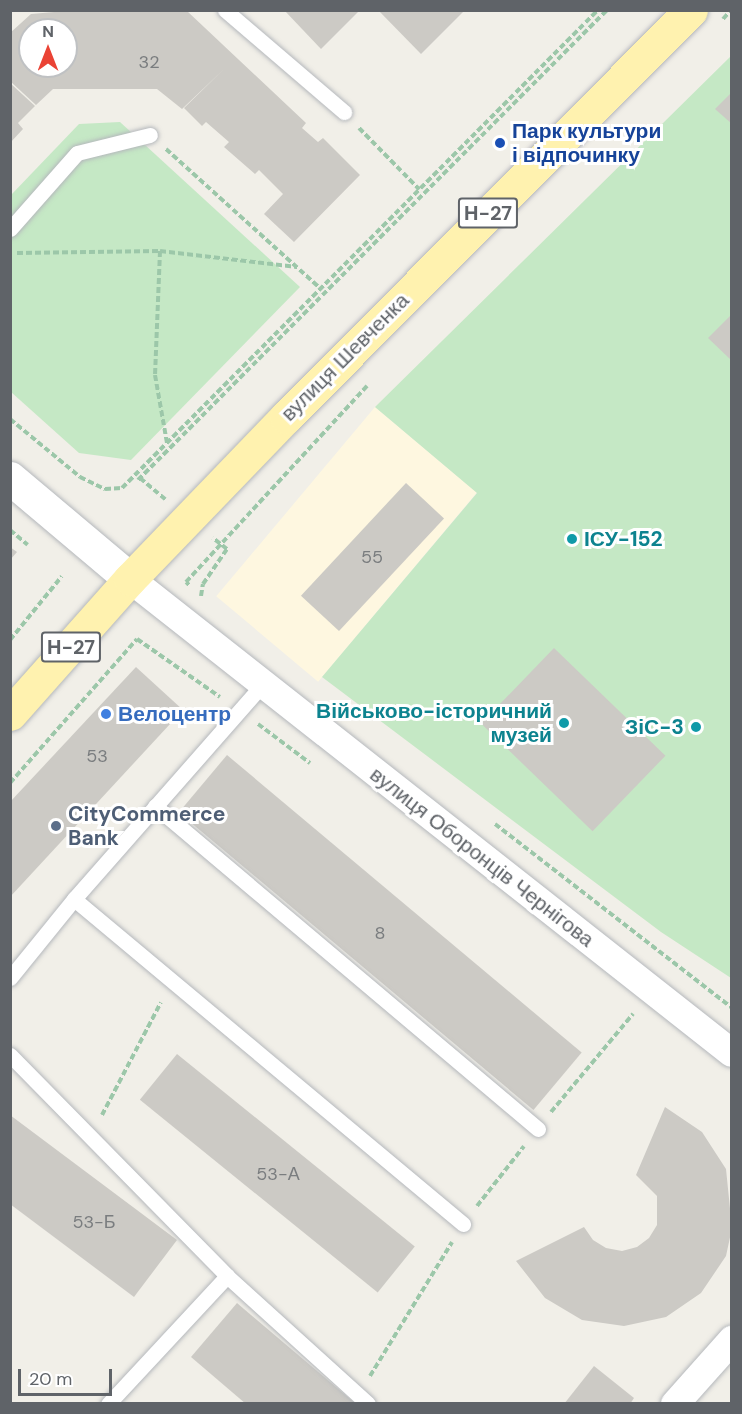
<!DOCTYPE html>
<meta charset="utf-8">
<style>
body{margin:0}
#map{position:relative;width:742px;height:1414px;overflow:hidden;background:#f1efe8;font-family:"DM Sans",sans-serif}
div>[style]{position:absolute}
.commercial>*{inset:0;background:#fef7e0;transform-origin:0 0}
.green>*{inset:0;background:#c5e8c5}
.building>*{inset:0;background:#cccac5;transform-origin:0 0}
.path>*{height:4px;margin-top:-2px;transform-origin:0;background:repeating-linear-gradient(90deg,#9cc7a9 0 6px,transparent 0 9px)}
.roads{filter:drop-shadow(0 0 2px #b5b8bc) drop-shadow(0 0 2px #b5b8bc)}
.service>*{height:15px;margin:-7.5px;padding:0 7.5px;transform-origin:7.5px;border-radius:7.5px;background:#fff}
.minor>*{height:28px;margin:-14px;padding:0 14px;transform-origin:14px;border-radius:14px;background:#fff}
.secondary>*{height:33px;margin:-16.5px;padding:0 16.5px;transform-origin:16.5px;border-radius:16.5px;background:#fff}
.primary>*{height:33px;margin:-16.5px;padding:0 16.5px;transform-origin:16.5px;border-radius:16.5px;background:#fff2af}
.dots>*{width:16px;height:16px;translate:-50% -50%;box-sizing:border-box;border:3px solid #fff;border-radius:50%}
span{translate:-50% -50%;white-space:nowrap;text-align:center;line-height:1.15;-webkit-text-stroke:6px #fff;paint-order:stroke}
.number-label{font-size:18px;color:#7a7d7f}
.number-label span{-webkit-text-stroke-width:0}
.shield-label span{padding:2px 4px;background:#fff;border:2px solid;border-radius:4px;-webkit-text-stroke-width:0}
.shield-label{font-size:20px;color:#5f6368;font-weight:700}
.transit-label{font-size:21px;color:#164399;font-weight:700}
.left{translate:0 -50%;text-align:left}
.street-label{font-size:21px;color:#5f6368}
.culture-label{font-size:21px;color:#0d838f;font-weight:700}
.right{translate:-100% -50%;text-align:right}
.shop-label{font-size:21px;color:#366cbe;font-weight:700}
.service-label{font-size:21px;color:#4e5e75;font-weight:700}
.frame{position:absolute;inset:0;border:12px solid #5f6368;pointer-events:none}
.north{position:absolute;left:18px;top:18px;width:60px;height:60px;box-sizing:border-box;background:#fff;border:2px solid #bfc1c3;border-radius:50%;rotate:0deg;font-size:16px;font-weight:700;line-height:24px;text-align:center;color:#5f6368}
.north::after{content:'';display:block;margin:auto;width:21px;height:27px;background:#ea4335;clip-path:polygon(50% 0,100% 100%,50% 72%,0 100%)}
.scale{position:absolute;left:18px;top:1369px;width:94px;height:27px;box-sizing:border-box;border:3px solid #5f6368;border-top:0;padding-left:8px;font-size:18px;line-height:21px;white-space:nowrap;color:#5f6368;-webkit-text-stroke:4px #fff;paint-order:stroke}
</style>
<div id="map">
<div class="commercial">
<div style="left:375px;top:407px;width:133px;height:247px;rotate:40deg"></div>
</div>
<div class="green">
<div style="clip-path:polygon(731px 56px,731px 978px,661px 932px,322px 677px,477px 493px,375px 407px)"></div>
<div style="clip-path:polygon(120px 122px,300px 287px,131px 460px,79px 453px,11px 392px,11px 195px,79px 124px)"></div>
</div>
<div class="building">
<div style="clip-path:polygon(evenodd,77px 10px,187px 11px,306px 123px,302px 128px,318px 142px,323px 138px,360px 175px,294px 242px,264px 214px,283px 194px,259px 170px,255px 174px,224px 147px,229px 142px,206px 122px,202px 126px,184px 108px,224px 69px,182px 109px,157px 89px,53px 89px,36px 105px,10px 81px,10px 33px,31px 14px,77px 10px,30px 30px,66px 30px,66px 66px,30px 66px,30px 30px)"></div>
<div style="clip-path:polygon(284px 10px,360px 10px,321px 49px)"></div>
<div style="clip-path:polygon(378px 10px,465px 10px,421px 54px)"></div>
<div style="clip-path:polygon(10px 83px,35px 106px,18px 123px,23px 129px,10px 143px)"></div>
<div style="clip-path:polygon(732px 92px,732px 124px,715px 109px)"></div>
<div style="clip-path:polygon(732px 314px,732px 361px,708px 338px)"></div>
<div style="left:406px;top:483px;width:52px;height:154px;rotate:43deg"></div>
<div style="clip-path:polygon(10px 547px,17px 552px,10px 560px)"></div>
<div style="left:554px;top:648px;width:155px;height:105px;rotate:44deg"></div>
<div style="clip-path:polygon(136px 667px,183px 710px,10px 897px,10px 802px)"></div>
<div style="left:227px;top:755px;width:463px;height:75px;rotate:40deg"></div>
<div style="left:177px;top:1054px;width:306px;height:59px;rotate:39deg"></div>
<div style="clip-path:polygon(665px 1107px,702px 1132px,726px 1169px,732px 1228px,726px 1256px,701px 1293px,666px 1317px,624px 1326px,582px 1320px,545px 1298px,516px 1261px,584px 1227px,593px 1240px,606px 1248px,622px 1251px,637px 1247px,649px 1238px,657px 1225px,657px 1196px,636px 1175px)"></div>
<div style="clip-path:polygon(10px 1115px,177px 1240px,134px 1297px,10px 1204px)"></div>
<div style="clip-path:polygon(237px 1303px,356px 1404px,246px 1404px,191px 1357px)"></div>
<div style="clip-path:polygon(594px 1366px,634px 1398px,630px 1404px,564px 1404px)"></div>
</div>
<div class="path">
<div style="left:723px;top:19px;width:12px;rotate:-48deg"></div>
<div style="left:359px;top:128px;width:86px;rotate:45.5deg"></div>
<div style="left:166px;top:149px;width:207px;rotate:42.1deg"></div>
<div style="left:160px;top:251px;width:124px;rotate:92.3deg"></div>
<div style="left:155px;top:375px;width:69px;rotate:80deg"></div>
<div style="left:17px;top:253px;width:143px;rotate:-0.8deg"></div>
<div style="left:160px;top:251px;width:138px;rotate:6.7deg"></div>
<div style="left:10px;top:419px;width:91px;rotate:39.6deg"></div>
<div style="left:80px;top:477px;width:28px;rotate:26deg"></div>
<div style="left:105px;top:489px;width:17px;rotate:-3deg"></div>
<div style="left:122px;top:488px;width:675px;rotate:-45.12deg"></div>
<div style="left:140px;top:478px;width:33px;rotate:40deg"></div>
<div style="left:138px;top:480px;width:664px;rotate:-45.06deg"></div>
<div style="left:10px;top:530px;width:23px;rotate:40deg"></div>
<div style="left:189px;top:585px;width:4px;rotate:-135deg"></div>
<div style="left:186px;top:582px;width:267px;rotate:-47.3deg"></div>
<div style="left:201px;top:596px;width:12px;rotate:-81deg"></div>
<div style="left:203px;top:584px;width:42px;rotate:-55.6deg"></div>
<div style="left:227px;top:549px;width:18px;rotate:-142deg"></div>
<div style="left:10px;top:640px;width:82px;rotate:-50.9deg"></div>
<div style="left:258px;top:724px;width:65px;rotate:36.9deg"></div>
<div style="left:10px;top:783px;width:192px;rotate:-48.6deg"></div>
<div style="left:137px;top:639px;width:101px;rotate:34.9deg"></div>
<div style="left:495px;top:824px;width:300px;rotate:37.8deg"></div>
<div style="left:551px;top:1112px;width:128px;rotate:-50.1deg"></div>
<div style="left:102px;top:1115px;width:127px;rotate:-62.4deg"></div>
<div style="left:477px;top:1206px;width:76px;rotate:-51.9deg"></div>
<div style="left:370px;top:1376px;width:157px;rotate:-58.5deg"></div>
</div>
<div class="roads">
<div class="service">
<div style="left:225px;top:10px;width:157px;rotate:40.6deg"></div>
<div style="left:10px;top:229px;width:101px;rotate:-48.6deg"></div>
<div style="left:77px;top:153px;width:75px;rotate:-13.9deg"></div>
<div style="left:155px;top:806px;width:501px;rotate:40.14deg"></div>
<div style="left:74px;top:899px;width:507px;rotate:39.88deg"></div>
<div style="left:10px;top:978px;width:102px;rotate:-51deg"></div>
<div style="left:74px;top:899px;width:286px;rotate:-48.7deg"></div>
<div style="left:10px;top:1055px;width:310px;rotate:45.5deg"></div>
<div style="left:227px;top:1276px;width:190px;rotate:42.2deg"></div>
<div style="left:108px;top:1404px;width:175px;rotate:-47.1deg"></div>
</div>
<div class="minor">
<div style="left:130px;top:579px;width:766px;rotate:38.22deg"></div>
<div style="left:675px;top:1404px;width:86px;rotate:-48.3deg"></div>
</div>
<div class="secondary">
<div style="left:10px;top:478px;width:157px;rotate:40.1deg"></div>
</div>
<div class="primary">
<div style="left:10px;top:714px;width:181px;rotate:-48.4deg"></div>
<div style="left:130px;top:579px;width:225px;rotate:-46.1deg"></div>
<div style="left:286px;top:417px;width:574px;rotate:-45.14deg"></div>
</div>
</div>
<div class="dots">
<div style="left:500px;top:143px;background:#1a4fb4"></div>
<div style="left:572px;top:539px;background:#0f9aa8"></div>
<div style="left:106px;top:714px;background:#3f7fe0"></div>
<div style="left:564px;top:723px;background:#0f9aa8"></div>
<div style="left:696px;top:727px;background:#0f9aa8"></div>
<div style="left:56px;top:826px;background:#5c6f8a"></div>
</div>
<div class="number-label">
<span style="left:149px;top:62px">32</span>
<span style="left:372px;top:557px">55</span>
<span style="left:97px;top:756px">53</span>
<span style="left:380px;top:933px">8</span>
<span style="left:278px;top:1174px">53-А</span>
<span style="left:94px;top:1222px">53-Б</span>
</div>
<div class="shield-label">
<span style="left:488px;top:213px">Н-27</span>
<span style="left:71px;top:647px">Н-27</span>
</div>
<div class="transit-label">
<span class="left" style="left:512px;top:143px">Парк культури<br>і відпочинку</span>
</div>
<div class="street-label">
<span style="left:345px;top:357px;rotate:-45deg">вулиця Шевченка</span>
<span style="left:482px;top:857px;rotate:38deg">вулиця Оборонців Чернігова</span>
</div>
<div class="culture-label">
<span class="left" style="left:584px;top:539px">ІСУ-152</span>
<span class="right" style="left:552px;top:723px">Військово-історичний<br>музей</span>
<span class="right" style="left:684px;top:727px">ЗіС-3</span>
</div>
<div class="shop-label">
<span class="left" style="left:118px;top:714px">Велоцентр</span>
</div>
<div class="service-label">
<span class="left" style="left:68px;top:826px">CityCommerce<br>Bank</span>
</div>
<div class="frame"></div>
<div class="north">N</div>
<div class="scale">20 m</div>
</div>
